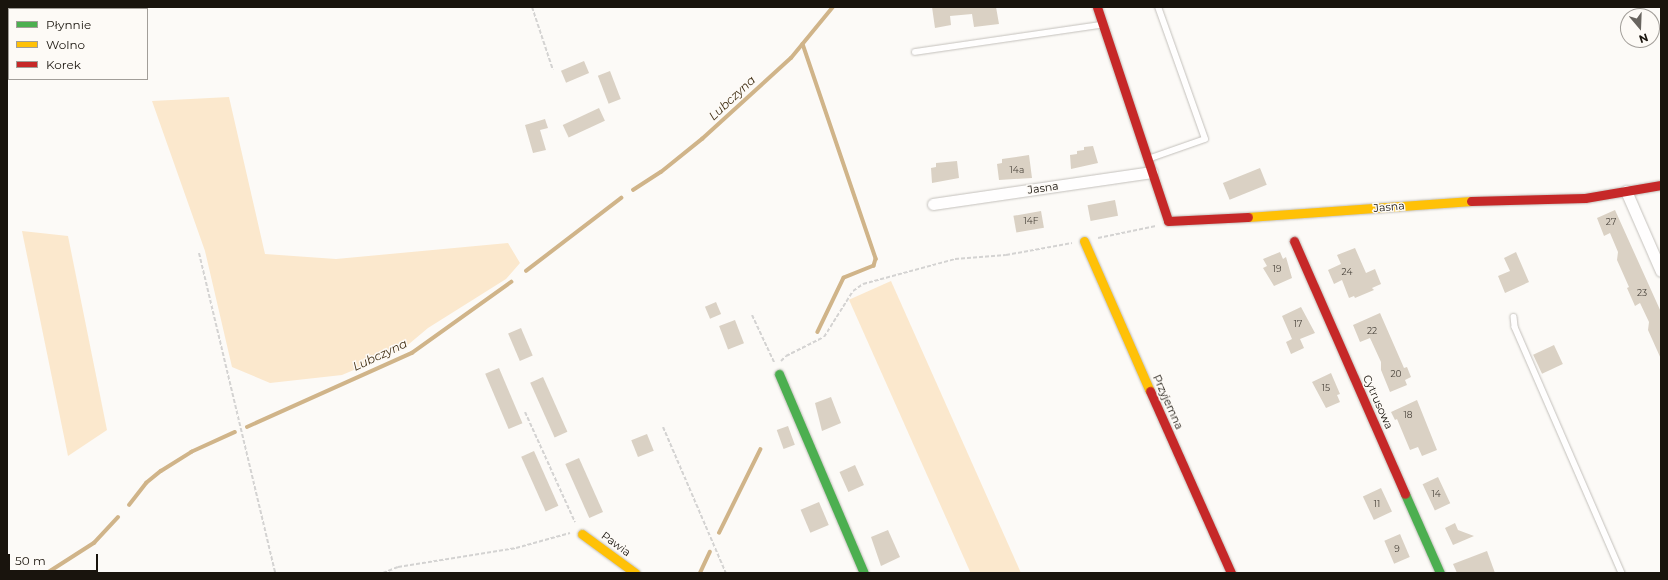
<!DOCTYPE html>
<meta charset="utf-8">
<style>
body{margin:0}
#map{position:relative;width:1668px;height:580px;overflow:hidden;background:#fcfaf7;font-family:Montserrat,sans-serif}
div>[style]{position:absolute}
.green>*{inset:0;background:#fbe8cd;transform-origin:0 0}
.stream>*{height:3.5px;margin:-1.75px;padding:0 1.75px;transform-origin:1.75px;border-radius:1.75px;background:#d0b489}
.building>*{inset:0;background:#dad1c4;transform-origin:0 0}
.path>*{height:2px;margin-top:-1px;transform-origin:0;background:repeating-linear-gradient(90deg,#d4d3d2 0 4px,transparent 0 6px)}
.roads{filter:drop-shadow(0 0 1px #c3c0bb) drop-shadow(0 0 1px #c3c0bb)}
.lane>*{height:5.5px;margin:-2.75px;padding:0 2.75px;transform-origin:2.75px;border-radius:2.75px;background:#fffefe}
.street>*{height:11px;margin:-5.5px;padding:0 5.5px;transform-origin:5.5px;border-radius:5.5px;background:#fffefe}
.fast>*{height:9px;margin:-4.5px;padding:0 4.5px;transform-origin:4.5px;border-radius:4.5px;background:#4caf50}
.slow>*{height:9px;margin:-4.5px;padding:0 4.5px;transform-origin:4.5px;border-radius:4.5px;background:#ffc107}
.jam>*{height:9px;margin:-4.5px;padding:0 4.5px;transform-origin:4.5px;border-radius:4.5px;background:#c62828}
span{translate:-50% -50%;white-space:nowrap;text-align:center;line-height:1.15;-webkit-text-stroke:3px #fdfaf6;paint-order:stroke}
.number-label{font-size:9px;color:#49433b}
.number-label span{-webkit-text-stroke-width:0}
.street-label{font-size:11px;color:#19140d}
.water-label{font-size:12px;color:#433116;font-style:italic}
.frame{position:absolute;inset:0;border:8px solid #19140d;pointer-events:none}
.legend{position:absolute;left:8px;top:8px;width:140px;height:72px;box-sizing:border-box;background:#fdfaf6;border:1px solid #a29e99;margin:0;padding:5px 7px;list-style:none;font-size:12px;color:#19140d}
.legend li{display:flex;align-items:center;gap:8px;height:20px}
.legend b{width:20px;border:1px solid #a29e99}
.north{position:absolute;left:1620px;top:8px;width:40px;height:40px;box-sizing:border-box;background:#fdfaf6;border:1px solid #a29e99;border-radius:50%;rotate:161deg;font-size:11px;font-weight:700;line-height:16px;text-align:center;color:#19140d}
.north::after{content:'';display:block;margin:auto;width:14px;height:18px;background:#68645f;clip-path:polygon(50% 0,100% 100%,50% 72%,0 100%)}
.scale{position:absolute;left:8px;top:554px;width:90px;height:18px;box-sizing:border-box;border:2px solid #19140d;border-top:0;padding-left:5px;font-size:12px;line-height:14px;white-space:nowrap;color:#19140d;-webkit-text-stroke:3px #fdfaf6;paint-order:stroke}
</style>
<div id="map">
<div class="green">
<div style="clip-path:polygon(229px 97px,265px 254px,336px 259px,508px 243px,520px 263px,506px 279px,428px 328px,403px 349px,342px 375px,270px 383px,232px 367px,205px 251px,152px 101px)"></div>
<div style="clip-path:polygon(22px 231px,68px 236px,107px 430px,68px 456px)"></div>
<div style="left:891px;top:281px;width:319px;height:46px;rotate:66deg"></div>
</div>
<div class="stream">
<div style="left:803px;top:44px;width:227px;rotate:71.2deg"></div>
<div style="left:876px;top:259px;width:7px;rotate:106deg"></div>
<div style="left:874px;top:266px;width:32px;rotate:158deg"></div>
<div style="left:844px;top:278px;width:60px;rotate:115.7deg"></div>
<div style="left:633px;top:190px;width:33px;rotate:-33deg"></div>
<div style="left:661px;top:172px;width:53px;rotate:-38.8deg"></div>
<div style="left:702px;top:139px;width:120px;rotate:-42.3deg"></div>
<div style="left:791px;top:58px;width:66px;rotate:-50.5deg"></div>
<div style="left:526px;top:271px;width:120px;rotate:-37.5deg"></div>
<div style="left:247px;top:427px;width:181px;rotate:-24.2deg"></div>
<div style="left:412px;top:353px;width:122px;rotate:-35.6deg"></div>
<div style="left:129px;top:505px;width:28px;rotate:-52deg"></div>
<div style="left:146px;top:483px;width:19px;rotate:-39deg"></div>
<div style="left:161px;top:471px;width:36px;rotate:-32deg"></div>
<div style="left:191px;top:452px;width:48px;rotate:-24.4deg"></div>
<div style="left:719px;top:533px;width:93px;rotate:-63.7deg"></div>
<div style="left:47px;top:573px;width:56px;rotate:-32.6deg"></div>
<div style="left:94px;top:543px;width:35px;rotate:-47deg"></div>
<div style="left:700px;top:573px;width:23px;rotate:-65deg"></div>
</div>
<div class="building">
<div style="clip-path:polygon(932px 7px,996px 7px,999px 24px,974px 27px,972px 14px,950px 16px,951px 25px,935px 28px)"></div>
<div style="left:584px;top:61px;width:13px;height:25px;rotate:67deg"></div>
<div style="left:610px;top:71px;width:30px;height:13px;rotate:69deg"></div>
<div style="left:599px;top:108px;width:14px;height:40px;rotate:65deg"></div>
<div style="clip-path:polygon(545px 119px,548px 128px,540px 130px,546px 150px,533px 153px,525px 125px)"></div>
<div style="clip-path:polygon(1093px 146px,1098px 163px,1071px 169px,1070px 155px,1077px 154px,1077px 151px,1084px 150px,1084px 147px)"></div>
<div style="clip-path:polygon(1029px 155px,1032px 178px,999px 180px,997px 164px,1002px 163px,1002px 159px)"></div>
<div style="clip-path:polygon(957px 161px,959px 178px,932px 183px,931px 168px,936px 167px,936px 163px)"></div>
<div style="left:1260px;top:168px;width:18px;height:40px;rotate:68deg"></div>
<div style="left:1115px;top:200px;width:16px;height:28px;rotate:79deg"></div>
<div style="clip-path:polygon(1615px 210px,1661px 312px,1661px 359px,1648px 330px,1649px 322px,1640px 303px,1635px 306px,1627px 288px,1629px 287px,1617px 260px,1618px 252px,1610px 233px,1604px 236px,1597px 218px)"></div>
<div style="left:1041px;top:211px;width:17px;height:28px;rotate:80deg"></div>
<div style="clip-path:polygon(1355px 248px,1366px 273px,1375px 269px,1381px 284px,1372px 288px,1374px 290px,1355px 298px,1354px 296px,1349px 298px,1342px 280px,1334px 284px,1328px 270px,1341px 264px,1337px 255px)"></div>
<div style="clip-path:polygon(1280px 252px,1283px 259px,1286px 257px,1292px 278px,1274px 286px,1263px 268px,1267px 266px,1263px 259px)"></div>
<div style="clip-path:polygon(1516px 252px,1529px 282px,1505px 293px,1498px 276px,1510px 271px,1504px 258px)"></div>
<div style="left:716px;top:302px;width:13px;height:12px;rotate:67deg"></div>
<div style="clip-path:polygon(1301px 307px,1315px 333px,1300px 339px,1304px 348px,1291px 354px,1286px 342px,1292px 339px,1282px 316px)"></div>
<div style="clip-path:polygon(1380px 313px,1404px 368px,1407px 367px,1411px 377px,1405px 380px,1407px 385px,1390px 392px,1381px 370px,1381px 362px,1370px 338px,1360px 342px,1353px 325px)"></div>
<div style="left:735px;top:320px;width:25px;height:17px;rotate:69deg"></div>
<div style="left:521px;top:328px;width:30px;height:14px;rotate:67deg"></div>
<div style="left:1554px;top:345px;width:21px;height:23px;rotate:65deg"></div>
<div style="left:499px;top:368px;width:60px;height:15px;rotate:67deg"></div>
<div style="clip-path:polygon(1331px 373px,1340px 394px,1337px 395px,1340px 402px,1326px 408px,1312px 382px)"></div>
<div style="left:543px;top:377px;width:60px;height:14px;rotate:66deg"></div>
<div style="clip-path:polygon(831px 397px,841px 423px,822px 431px,815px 403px)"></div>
<div style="clip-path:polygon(1417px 400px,1437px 450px,1422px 456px,1418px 447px,1410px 450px,1397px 419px,1395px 420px,1391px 412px)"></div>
<div style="left:788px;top:426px;width:20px;height:12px;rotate:70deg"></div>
<div style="left:647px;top:434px;width:18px;height:17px;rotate:68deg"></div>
<div style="left:534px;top:451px;width:60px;height:14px;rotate:66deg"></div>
<div style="left:579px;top:458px;width:59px;height:15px;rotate:66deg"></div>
<div style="left:855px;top:465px;width:22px;height:17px;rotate:66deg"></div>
<div style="left:1438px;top:477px;width:29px;height:17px;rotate:65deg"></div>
<div style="left:1381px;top:488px;width:26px;height:20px;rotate:65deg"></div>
<div style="left:819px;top:502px;width:25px;height:20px;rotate:67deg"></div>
<div style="clip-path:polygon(1455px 523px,1458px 530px,1474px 536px,1453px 545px,1445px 528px)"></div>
<div style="clip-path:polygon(888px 530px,900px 557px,881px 566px,871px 537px)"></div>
<div style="left:1400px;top:534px;width:25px;height:17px;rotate:67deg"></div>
<div style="clip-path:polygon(1487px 551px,1495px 573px,1457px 573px,1453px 564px)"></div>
</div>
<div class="path">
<div style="left:532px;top:7px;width:66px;rotate:71.6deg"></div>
<div style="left:1098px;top:238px;width:59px;rotate:-11.7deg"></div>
<div style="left:199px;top:253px;width:329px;rotate:76.6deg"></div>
<div style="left:752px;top:315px;width:52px;rotate:64.9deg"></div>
<div style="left:781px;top:361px;width:7px;rotate:-45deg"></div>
<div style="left:786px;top:356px;width:42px;rotate:-26.6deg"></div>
<div style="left:824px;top:337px;width:54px;rotate:-57.8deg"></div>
<div style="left:853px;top:291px;width:12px;rotate:-35deg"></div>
<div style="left:863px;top:284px;width:95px;rotate:-15.2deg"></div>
<div style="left:955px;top:259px;width:51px;rotate:-4.5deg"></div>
<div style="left:1006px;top:255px;width:67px;rotate:-10.3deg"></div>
<div style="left:525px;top:412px;width:121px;rotate:65.6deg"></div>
<div style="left:663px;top:427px;width:159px;rotate:66.7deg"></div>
<div style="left:383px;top:573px;width:16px;rotate:-22deg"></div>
<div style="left:398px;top:567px;width:120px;rotate:-9.1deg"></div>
<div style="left:516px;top:548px;width:56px;rotate:-15.5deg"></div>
</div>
<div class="roads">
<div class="lane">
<div style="left:915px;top:52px;width:188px;rotate:-8.3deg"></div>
<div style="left:1148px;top:159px;width:60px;rotate:-19.3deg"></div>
<div style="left:1205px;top:139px;width:140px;rotate:-109.6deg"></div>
<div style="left:1514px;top:317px;width:10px;rotate:84deg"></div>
<div style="left:1515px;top:327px;width:268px;rotate:66.5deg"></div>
</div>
<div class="street">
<div style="left:1626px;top:191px;width:87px;rotate:66.4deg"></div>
<div style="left:933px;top:204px;width:221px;rotate:-8.3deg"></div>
</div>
<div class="fast">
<div style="left:779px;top:374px;width:216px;rotate:66.9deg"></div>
<div style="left:1405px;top:494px;width:86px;rotate:66.1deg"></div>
</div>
<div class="slow">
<div style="left:1248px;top:217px;width:224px;rotate:-4.1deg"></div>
<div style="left:1084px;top:241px;width:164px;rotate:66.3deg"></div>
<div style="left:582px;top:534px;width:66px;rotate:36.3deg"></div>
</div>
<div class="jam">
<div style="left:1097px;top:7px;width:225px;rotate:71.6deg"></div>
<div style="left:1168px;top:221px;width:80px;rotate:-2.9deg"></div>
<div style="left:1471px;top:201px;width:114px;rotate:-1.5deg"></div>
<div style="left:1585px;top:198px;width:77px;rotate:-9.7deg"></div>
<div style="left:1294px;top:241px;width:276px;rotate:66.3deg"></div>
<div style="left:1150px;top:391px;width:199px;rotate:66deg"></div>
</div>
</div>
<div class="number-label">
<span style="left:1017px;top:170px">14a</span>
<span style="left:1031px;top:221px">14F</span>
<span style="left:1611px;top:222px">27</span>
<span style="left:1277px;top:269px">19</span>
<span style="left:1347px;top:272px">24</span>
<span style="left:1642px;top:293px">23</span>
<span style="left:1298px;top:324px">17</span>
<span style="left:1372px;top:331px">22</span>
<span style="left:1396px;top:374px">20</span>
<span style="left:1326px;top:388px">15</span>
<span style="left:1408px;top:415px">18</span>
<span style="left:1436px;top:494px">14</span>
<span style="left:1377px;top:504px">11</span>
<span style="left:1397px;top:549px">9</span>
</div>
<div class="street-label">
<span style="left:1043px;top:188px;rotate:-8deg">Jasna</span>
<span style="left:1389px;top:207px;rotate:-5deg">Jasna</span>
<span style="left:1168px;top:402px;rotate:66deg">Przyjemna</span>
<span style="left:1378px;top:402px;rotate:66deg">Cytrusowa</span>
<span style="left:616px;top:544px;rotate:36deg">Pawia</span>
</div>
<div class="water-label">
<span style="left:732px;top:98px;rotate:-43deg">Lubczyna</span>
<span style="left:380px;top:355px;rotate:-25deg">Lubczyna</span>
</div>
<div class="frame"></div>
<ul class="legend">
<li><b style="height:5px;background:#4caf50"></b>Płynnie</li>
<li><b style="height:5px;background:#ffc107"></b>Wolno</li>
<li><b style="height:5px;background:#c62828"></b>Korek</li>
</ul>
<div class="north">N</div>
<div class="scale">50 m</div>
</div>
